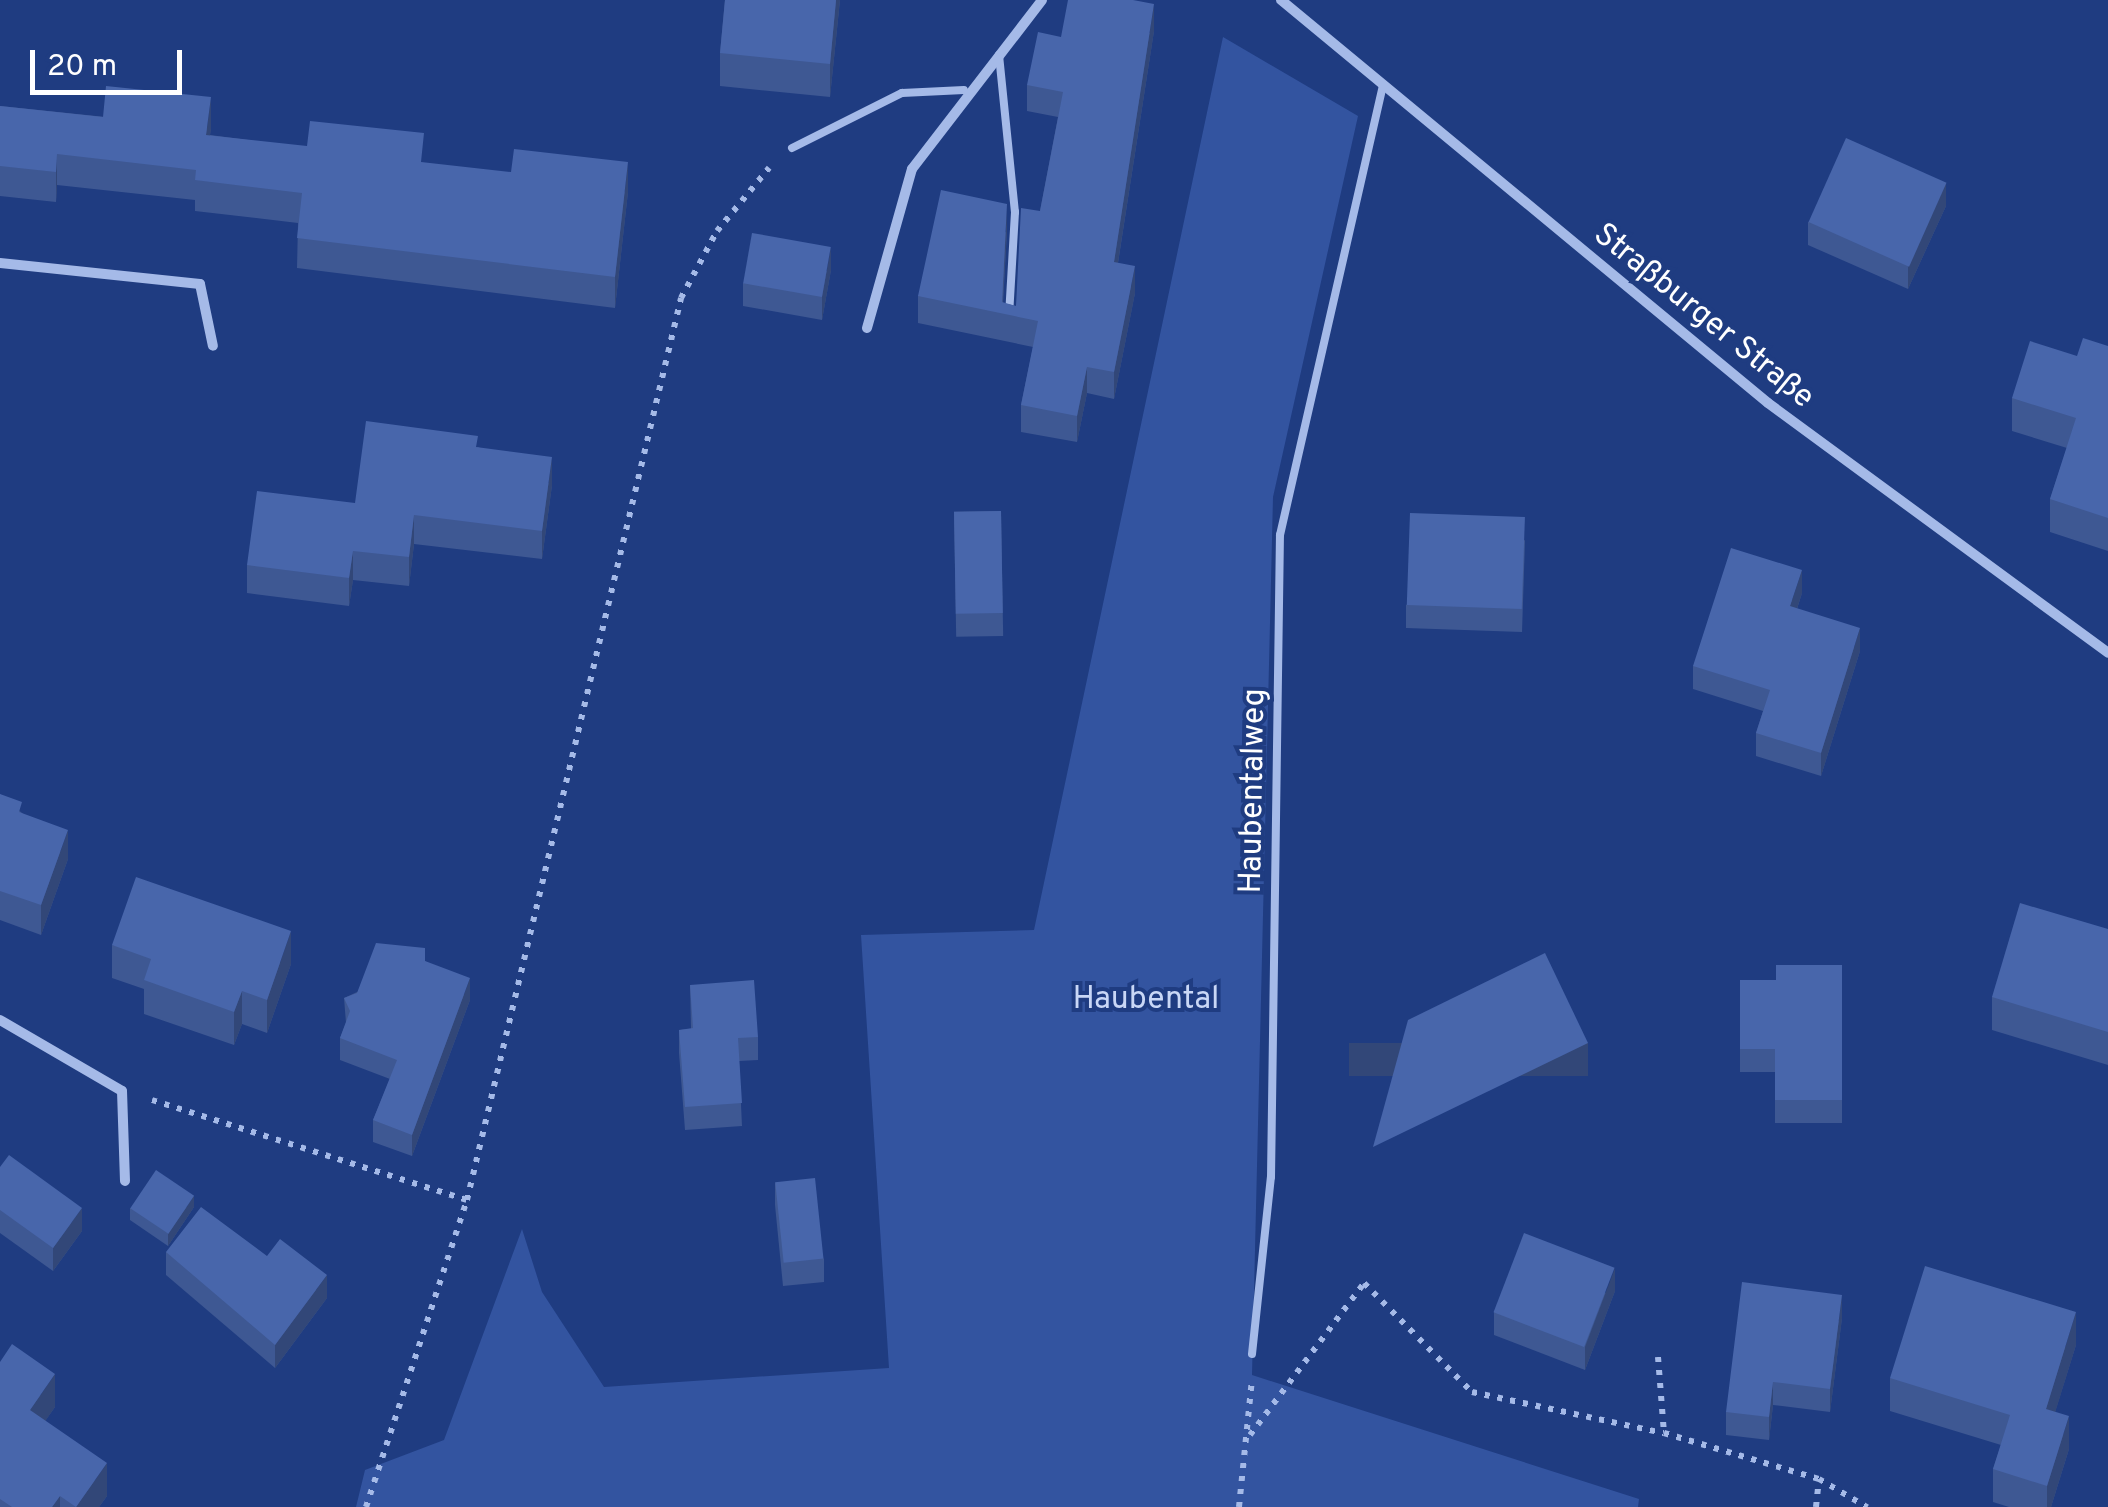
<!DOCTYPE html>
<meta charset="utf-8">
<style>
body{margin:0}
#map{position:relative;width:2108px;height:1507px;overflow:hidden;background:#1f3c81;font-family:Overpass,sans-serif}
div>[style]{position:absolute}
.green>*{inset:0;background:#3354a0}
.path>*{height:6px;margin-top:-3px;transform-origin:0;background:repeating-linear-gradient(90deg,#a5bae8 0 5px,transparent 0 13px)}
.service>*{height:8px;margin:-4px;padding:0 4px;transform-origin:4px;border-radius:4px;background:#a5bae8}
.minor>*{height:10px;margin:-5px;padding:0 5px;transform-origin:5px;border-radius:5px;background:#a5bae8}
.wall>*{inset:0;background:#3e5893;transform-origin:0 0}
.shaded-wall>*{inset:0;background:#324778;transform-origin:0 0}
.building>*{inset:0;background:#4866ab;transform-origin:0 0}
span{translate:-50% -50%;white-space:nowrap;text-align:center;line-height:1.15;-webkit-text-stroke:8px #1f3c81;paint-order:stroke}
.street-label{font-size:32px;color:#fff}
.park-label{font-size:32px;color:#c9d7f6}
.scale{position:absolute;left:30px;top:50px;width:152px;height:45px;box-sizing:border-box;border:5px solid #fff;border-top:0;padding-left:12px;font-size:30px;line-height:35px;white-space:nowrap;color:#fff;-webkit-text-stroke:8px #1f3c81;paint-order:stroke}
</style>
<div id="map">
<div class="green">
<div style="clip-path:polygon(1223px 37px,1358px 116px,1273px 497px,1252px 1375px,1639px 1499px,1638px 1507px,356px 1507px,365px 1470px,444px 1440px,522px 1229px,542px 1292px,604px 1387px,889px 1368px,861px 935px,1034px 930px)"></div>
</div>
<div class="path">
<div style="left:152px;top:1100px;width:330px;rotate:17.6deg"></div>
<div style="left:1658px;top:1357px;width:76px;rotate:85.5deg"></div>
<div style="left:1250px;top:1435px;width:190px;rotate:-53.1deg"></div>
<div style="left:1364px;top:1283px;width:153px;rotate:45.3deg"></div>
<div style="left:1472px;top:1392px;width:196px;rotate:12.1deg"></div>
<div style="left:1664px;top:1433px;width:162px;rotate:16.5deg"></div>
<div style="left:1819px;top:1479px;width:56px;rotate:30.3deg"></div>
<div style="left:366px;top:1507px;width:323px;rotate:-71.8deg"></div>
<div style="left:467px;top:1200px;width:927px;rotate:-76.65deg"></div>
<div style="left:681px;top:298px;width:76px;rotate:-61.8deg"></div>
<div style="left:717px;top:231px;width:82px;rotate:-50.5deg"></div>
<div style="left:1239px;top:1507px;width:129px;rotate:-84.2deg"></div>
<div style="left:1816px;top:1507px;width:28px;rotate:-84deg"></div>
</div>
<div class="service">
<div style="left:999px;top:55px;width:158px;rotate:84.2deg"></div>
<div style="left:1015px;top:212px;width:103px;rotate:93.3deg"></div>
<div style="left:792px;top:148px;width:123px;rotate:-26.6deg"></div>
<div style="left:902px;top:93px;width:62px;rotate:-2.8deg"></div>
<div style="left:1252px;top:1354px;width:178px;rotate:-83.9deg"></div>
<div style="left:1271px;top:1177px;width:642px;rotate:-89.2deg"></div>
<div style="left:1280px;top:535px;width:462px;rotate:-77.1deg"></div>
</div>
<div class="minor">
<div style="left:1281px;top:0;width:632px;rotate:39.61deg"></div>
<div style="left:1768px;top:403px;width:422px;rotate:36.3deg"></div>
<div style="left:0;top:263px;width:201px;rotate:6deg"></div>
<div style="left:200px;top:284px;width:63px;rotate:78.2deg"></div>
<div style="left:867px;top:328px;width:165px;rotate:-74.2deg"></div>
<div style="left:912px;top:169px;width:213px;rotate:-52.4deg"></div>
<div style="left:0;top:1020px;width:141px;rotate:30.2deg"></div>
<div style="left:122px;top:1091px;width:90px;rotate:88.1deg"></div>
</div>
<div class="wall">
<div style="clip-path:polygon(725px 0,840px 0,830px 97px,720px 86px,720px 53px)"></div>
<div style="clip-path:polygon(1154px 31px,1118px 263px,1135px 293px,1114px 399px,1087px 393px,1077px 442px,1021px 432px,1021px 405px,1033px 347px,918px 323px,918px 296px,1007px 231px,1003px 303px,1016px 306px,1040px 211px,1058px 117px,1027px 111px,1027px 85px)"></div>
<div style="clip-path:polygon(0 106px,211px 128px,210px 135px,424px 163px,628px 192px,615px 308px,297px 268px,298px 223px,195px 211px,195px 200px,57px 185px,56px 202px,0 196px)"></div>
<div style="clip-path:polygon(1946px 206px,1908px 289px,1808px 245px,1808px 222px)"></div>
<div style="clip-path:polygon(831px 270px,822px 320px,743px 306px,743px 283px)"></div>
<div style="clip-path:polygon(2108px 346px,2108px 551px,2050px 532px,2050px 499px,2067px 448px,2012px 431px,2012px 398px,2077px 356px)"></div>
<div style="clip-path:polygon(478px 447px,552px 485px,542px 559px,414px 544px,409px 586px,353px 580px,349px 606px,247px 593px,247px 565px,355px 503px)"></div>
<div style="left:1001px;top:511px;width:125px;height:47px;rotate:89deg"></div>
<div style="clip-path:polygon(1525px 540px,1522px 632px,1406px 628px,1406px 605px)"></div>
<div style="clip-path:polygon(1802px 593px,1797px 609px,1860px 651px,1821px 776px,1756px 756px,1756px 733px,1763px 711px,1693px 689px,1693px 666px)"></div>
<div style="clip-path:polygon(0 794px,22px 813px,68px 859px,41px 935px,0 920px)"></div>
<div style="clip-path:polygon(2108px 929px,2108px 1065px,1992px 1030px,1992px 997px)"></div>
<div style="clip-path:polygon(112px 945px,291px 964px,267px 1033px,242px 1024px,234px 1045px,144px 1014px,144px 989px,112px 978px)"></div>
<div style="clip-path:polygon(425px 961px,470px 1000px,412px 1156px,373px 1142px,373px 1120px,390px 1079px,340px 1060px,340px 1038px,346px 1023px,344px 998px)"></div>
<div style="clip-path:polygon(1842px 965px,1842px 1123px,1775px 1123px,1775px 1072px,1740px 1072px,1740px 980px,1776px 980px)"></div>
<div style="clip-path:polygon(690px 985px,758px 1037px,758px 1060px,739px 1061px,742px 1126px,685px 1130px,679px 1053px,679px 1030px,691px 1029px)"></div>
<div style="clip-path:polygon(0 1167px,82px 1231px,53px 1271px,0 1233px)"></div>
<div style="clip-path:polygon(775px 1182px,824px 1259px,824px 1282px,783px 1286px,775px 1205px)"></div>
<div style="clip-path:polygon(194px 1207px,168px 1246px,130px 1220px,130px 1208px)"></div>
<div style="clip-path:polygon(166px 1252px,267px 1256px,327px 1298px,275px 1368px,166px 1275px)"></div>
<div style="clip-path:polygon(1615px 1291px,1585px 1370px,1494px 1335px,1494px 1312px)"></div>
<div style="clip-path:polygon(1842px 1318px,1830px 1412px,1773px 1405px,1769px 1440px,1726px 1435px,1726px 1412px)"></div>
<div style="clip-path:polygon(2076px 1345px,2055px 1412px,2069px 1449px,2051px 1507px,2009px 1507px,1993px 1502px,1993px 1469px,2001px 1445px,1890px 1411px,1890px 1378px)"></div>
<div style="clip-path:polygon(0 1362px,55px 1407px,45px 1421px,107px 1496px,99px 1507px,0 1507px)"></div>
</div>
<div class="shaded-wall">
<div style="clip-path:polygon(836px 0,840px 0,830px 97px,830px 64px)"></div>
<div style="clip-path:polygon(1154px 4px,1154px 31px,1114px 288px,1114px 262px)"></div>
<div style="clip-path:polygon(211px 97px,211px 128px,206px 165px,206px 135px)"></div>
<div style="clip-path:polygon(57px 154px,57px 185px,56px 202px,56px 172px)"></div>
<div style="clip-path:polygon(628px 162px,628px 192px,615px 308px,615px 277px)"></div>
<div style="clip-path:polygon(1946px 183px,1946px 206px,1908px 289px,1908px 266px)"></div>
<div style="clip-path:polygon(1007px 204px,1007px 231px,1002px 314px)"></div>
<div style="clip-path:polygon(831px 247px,831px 270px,822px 320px,822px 297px)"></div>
<div style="clip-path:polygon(1135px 266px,1135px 293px,1114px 399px,1114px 372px)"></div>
<div style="clip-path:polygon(1087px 367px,1087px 393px,1077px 442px,1077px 416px)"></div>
<div style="clip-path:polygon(552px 457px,552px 485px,542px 559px,542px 531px)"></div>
<div style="clip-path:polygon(414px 515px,414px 544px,409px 586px,409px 557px)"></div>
<div style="clip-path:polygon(353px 551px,353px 580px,349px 606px,349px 578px)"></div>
<div style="clip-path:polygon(1802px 570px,1802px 593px,1790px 630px,1790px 606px)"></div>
<div style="clip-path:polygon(1860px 628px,1860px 651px,1821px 776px,1821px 753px)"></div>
<div style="clip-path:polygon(68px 830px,68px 859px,41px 935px,41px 905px)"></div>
<div style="clip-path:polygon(291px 931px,291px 964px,267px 1033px,267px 1000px)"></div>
<div style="clip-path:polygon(470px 978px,470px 1000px,412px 1156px,412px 1135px)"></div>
<div style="clip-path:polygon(242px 991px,242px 1024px,234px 1045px,234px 1012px)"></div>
<div style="left:1588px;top:1043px;width:33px;height:239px;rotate:90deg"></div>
<div style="clip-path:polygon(194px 1196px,194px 1207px,168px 1246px,168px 1234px)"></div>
<div style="clip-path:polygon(82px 1208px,82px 1231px,53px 1271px,53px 1248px)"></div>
<div style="clip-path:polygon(1615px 1268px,1615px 1291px,1585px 1370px,1585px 1347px)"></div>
<div style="clip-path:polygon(327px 1275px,327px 1298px,275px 1368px,275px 1345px)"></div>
<div style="clip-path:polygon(1842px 1295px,1842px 1318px,1830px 1412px,1830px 1389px)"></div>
<div style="clip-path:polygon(2076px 1312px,2076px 1345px,2046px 1442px,2046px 1409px)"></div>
<div style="clip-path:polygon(55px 1374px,55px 1407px,30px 1443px,30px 1410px)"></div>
<div style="clip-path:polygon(1773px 1382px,1773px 1405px,1769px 1440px,1769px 1417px)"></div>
<div style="clip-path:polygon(2069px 1416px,2069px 1449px,2051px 1507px,2047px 1507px,2047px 1486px)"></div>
<div style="clip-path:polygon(107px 1463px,107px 1496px,99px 1507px,76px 1507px)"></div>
<div style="clip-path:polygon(60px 1496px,60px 1507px,52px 1507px)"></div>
</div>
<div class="building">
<div style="clip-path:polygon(725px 0,836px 0,830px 64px,720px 53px)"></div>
<div style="clip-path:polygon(1068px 0,1133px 0,1154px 4px,1114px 262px,1135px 266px,1114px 372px,1087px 367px,1077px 416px,1021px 405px,1038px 321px,918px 296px,941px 190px,1007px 204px,1002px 302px,1016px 306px,1021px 208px,1040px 211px,1063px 92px,1027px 85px,1038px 32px,1061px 37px)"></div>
<div style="clip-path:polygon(106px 86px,211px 97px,206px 135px,307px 146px,310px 121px,424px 133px,421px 162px,511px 172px,514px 149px,628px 162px,615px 277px,297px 238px,302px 193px,195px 180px,196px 170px,57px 154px,56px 172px,0 166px,0 106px,103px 117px)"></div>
<div style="left:1846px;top:138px;width:110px;height:92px;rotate:24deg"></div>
<div style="left:752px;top:233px;width:80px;height:51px;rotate:10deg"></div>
<div style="clip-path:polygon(2083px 338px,2108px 346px,2108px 518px,2050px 499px,2076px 418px,2012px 398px,2030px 341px,2077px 356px)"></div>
<div style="clip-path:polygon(366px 421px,478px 436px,476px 447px,552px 457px,542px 531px,414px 515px,409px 557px,353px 551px,349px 578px,247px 565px,257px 491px,355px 503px)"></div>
<div style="left:1001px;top:511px;width:102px;height:47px;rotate:89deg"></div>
<div style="left:1410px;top:513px;width:115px;height:92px;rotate:2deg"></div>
<div style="clip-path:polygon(1731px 548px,1802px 570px,1790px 606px,1860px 628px,1821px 753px,1756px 733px,1770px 690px,1693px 666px)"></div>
<div style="clip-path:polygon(0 794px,22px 802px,19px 812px,68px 830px,41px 905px,0 891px)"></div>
<div style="clip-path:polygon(136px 877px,291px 931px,267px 1000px,242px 991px,234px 1012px,144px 980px,151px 959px,112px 945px)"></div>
<div style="clip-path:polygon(2020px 903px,2108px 929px,2108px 1032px,1992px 997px)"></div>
<div style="clip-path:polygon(376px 943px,425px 948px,425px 961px,470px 978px,412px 1135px,373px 1120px,397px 1060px,340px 1038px,350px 1011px,344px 998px,357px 993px)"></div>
<div style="clip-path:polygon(1545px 953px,1588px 1043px,1373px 1147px,1408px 1020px)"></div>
<div style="clip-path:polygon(1776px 965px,1842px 965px,1842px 1100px,1775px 1100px,1775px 1049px,1740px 1049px,1740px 980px,1776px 980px)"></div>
<div style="clip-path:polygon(754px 980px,758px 1037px,738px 1038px,742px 1103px,685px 1107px,679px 1030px,693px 1028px,690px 985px)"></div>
<div style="clip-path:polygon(9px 1155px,82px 1208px,53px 1248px,0 1210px,0 1167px)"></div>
<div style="left:156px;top:1170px;width:46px;height:46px;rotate:34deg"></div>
<div style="left:815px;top:1178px;width:81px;height:40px;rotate:84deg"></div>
<div style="clip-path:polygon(201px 1207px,267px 1256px,280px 1239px,327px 1275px,275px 1345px,166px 1252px)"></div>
<div style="left:1524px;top:1233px;width:97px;height:85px;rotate:21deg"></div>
<div style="clip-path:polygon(1925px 1266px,2076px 1312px,2046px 1409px,2069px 1416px,2047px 1486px,1993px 1469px,2010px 1415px,1890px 1378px)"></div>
<div style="clip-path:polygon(1742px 1282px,1842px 1295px,1830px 1389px,1773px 1382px,1769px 1417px,1726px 1412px)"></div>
<div style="clip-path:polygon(12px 1344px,55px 1374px,30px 1410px,107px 1463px,76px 1507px,60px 1496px,52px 1507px,12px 1507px,0 1499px,0 1362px)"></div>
</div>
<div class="street-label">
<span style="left:1703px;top:317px;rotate:39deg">Straßburger Straße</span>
<span style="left:1254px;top:791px;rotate:-89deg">Haubentalweg</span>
</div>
<div class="park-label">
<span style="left:1146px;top:1000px">Haubental</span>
</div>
<div class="scale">20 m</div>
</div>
